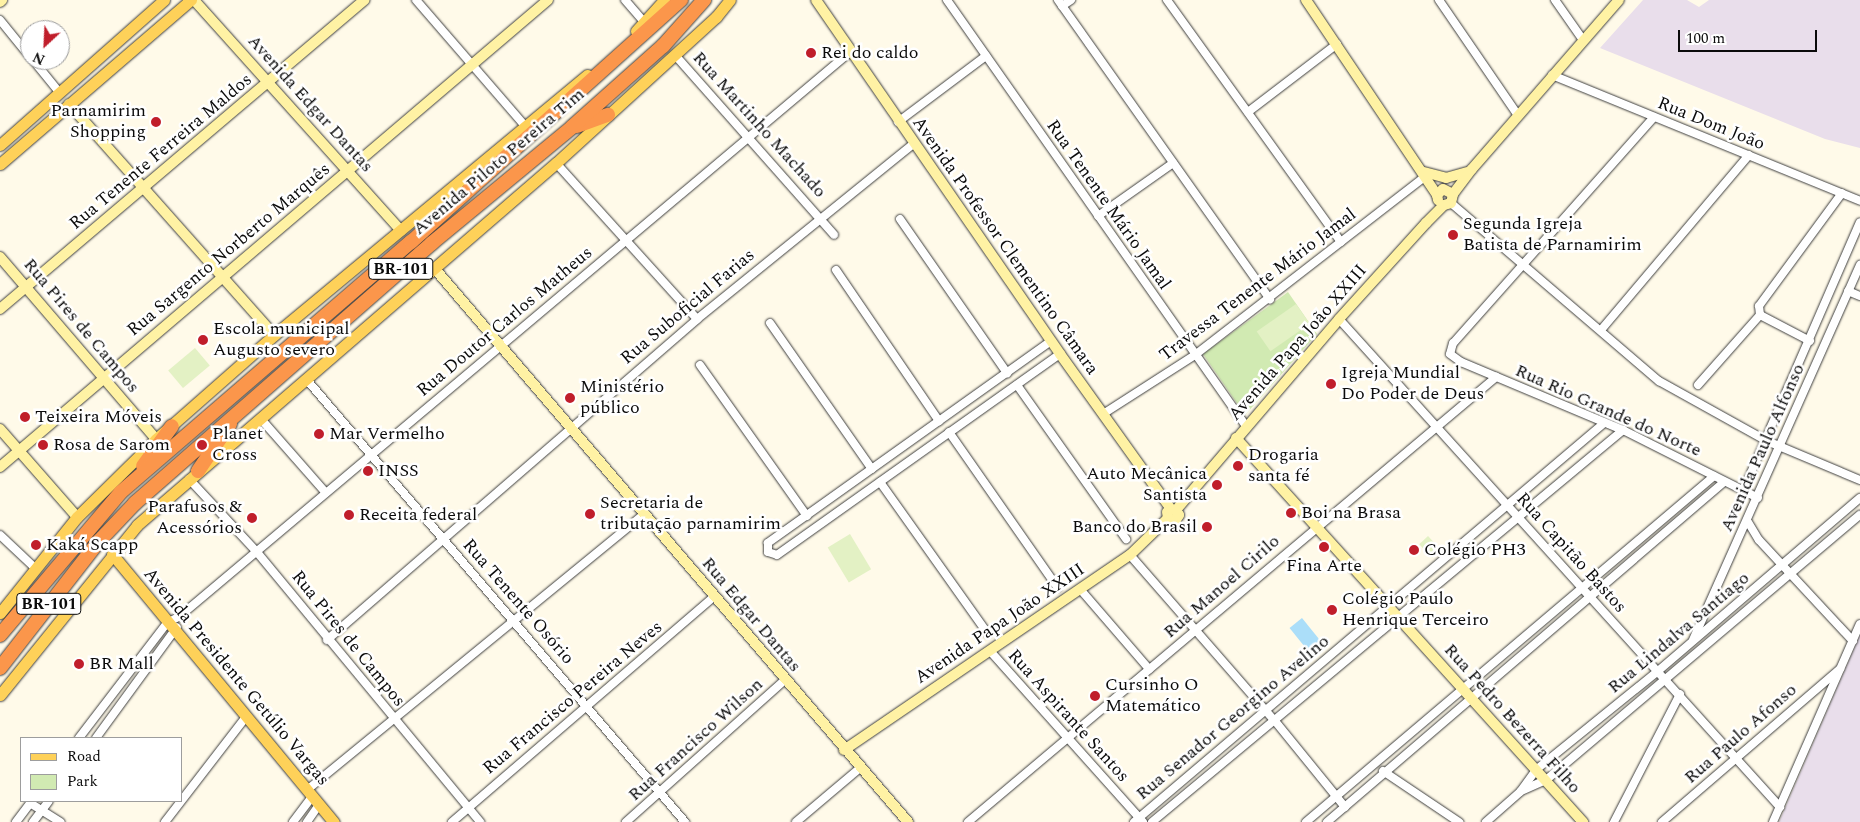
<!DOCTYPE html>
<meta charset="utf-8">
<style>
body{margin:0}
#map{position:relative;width:1860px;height:822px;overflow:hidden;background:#fffae9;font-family:Spectral,serif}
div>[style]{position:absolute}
.industrial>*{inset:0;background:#e9deeb}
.green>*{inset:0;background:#d1eab2}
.pitch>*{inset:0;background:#e3f1c4;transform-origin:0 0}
.water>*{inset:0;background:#abdef9;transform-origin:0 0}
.roads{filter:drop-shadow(0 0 1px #3e3e3e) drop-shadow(0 0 1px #3e3e3e)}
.street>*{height:8px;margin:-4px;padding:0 4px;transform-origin:4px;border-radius:4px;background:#fff}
.secondary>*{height:10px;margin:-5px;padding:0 5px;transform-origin:5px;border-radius:5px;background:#fff2a4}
.primary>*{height:11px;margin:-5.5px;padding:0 5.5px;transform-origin:5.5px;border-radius:5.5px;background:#fed159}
.highway>*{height:14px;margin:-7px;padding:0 7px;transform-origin:7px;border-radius:7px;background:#fb964b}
.dots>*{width:14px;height:14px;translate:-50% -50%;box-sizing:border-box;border:2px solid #fff;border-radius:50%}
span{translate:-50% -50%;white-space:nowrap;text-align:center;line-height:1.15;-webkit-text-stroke:5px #fff;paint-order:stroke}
.shield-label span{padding:1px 4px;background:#fff;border:1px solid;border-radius:4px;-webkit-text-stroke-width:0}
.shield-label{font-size:16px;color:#0b0b0b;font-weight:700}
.poi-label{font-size:18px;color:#0b0b0b}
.left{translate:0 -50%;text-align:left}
.right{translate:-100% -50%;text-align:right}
.street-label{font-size:18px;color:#0b0b0b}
.legend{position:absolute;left:20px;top:737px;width:162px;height:65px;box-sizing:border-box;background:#fff;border:1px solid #9d9d9d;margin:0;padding:6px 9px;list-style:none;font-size:15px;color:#0b0b0b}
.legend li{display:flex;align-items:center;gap:10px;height:25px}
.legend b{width:25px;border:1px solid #9d9d9d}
.north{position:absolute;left:20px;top:20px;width:50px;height:50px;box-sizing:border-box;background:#fff;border:1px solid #9d9d9d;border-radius:50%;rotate:205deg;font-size:14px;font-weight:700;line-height:20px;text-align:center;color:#0b0b0b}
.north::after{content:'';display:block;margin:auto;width:18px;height:22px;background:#c01e2b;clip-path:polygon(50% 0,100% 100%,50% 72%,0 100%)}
.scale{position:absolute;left:1678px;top:30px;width:139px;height:22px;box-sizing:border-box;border:2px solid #0b0b0b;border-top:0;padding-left:6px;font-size:15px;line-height:18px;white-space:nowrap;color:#0b0b0b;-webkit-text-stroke:4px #fff;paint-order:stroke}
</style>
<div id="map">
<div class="industrial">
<div style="clip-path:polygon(1643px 0,1687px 0,1699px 7px,1709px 0,1860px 0,1860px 148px,1825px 139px,1600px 48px)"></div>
<div style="clip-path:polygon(1860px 635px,1860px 822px,1779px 822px)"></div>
</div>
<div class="green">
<div style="clip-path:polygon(1288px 292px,1317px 334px,1245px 415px,1203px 354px)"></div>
</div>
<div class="pitch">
<div style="left:1296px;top:304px;width:24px;height:48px;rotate:55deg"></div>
<div style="left:195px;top:348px;width:23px;height:35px;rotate:50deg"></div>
<div style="left:850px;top:534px;width:41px;height:26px;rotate:59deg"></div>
<div style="left:1428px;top:536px;width:19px;height:12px;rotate:47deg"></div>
</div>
<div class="water">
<div style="left:1302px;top:618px;width:35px;height:16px;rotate:51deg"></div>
</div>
<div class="roads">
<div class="street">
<div style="left:416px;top:0;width:169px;rotate:49.1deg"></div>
<div style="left:625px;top:0;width:30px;rotate:49deg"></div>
<div style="left:947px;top:0;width:520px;rotate:54.94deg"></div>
<div style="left:1058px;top:0;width:367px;rotate:54.7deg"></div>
<div style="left:1167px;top:0;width:298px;rotate:54.3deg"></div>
<div style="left:1439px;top:0;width:138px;rotate:55.6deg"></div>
<div style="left:1555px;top:0;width:49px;rotate:55deg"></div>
<div style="left:1062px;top:6px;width:11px;rotate:-34deg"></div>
<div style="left:0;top:20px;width:48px;rotate:51deg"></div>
<div style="left:675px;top:55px;width:240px;rotate:48.5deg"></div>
<div style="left:33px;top:60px;width:41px;rotate:50.9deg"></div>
<div style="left:1552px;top:75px;width:333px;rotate:22.2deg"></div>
<div style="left:1248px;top:112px;width:112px;rotate:-37.4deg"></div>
<div style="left:1654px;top:117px;width:302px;rotate:131.6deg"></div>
<div style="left:1453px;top:343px;width:11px;rotate:105deg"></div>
<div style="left:1450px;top:354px;width:14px;rotate:36deg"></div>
<div style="left:1461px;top:362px;width:176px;rotate:22.8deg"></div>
<div style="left:1623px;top:430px;width:151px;rotate:26.7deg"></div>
<div style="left:898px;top:122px;width:110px;rotate:-36.9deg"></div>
<div style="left:556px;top:163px;width:210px;rotate:47.9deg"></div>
<div style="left:1451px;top:203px;width:274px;rotate:40.6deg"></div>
<div style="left:1659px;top:381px;width:124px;rotate:29.1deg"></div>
<div style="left:1767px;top:441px;width:101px;rotate:22.8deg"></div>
<div style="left:1098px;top:216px;width:92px;rotate:-35.2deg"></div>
<div style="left:900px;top:219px;width:188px;rotate:55.2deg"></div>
<div style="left:836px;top:270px;width:183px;rotate:55.7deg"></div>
<div style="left:1848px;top:291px;width:13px;rotate:23deg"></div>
<div style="left:1339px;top:319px;width:658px;rotate:47.9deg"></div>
<div style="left:770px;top:323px;width:178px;rotate:55.1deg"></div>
<div style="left:1601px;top:330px;width:229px;rotate:-49.8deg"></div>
<div style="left:1051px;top:341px;width:348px;rotate:144.5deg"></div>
<div style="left:768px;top:543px;width:9px;rotate:90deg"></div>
<div style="left:768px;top:552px;width:9px;rotate:18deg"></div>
<div style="left:777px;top:555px;width:347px;rotate:-35.4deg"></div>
<div style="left:1810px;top:341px;width:56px;rotate:-152.5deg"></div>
<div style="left:1760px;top:315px;width:9px;rotate:-96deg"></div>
<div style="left:1759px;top:306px;width:140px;rotate:-53.7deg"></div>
<div style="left:700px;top:365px;width:185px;rotate:54.7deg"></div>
<div style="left:307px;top:380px;width:582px;rotate:49.46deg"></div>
<div style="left:1017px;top:385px;width:189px;rotate:54.7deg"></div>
<div style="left:1698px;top:385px;width:94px;rotate:-48.5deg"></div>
<div style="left:1103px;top:414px;width:109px;rotate:-32.7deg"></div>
<div style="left:1195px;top:355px;width:294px;rotate:-37.8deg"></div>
<div style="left:261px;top:419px;width:98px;rotate:48.7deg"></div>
<div style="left:949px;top:432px;width:190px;rotate:55.1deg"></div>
<div style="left:189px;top:479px;width:98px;rotate:47.1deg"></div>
<div style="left:256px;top:551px;width:352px;rotate:50.4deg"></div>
<div style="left:880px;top:482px;width:186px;rotate:54.6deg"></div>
<div style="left:1743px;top:491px;width:293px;rotate:-66.5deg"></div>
<div style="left:1748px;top:522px;width:21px;rotate:59deg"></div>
<div style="left:1759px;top:540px;width:138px;rotate:47.1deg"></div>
<div style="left:0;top:535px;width:48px;rotate:43.3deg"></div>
<div style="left:1130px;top:555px;width:220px;rotate:48.9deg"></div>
<div style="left:1275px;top:721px;width:111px;rotate:50.9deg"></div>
<div style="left:1080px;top:589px;width:106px;rotate:49.2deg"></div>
<div style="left:327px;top:640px;width:490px;rotate:-40.9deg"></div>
<div style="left:697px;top:319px;width:278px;rotate:-39deg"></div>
<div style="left:1693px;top:640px;width:411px;rotate:-66deg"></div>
<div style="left:991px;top:652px;width:228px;rotate:48.2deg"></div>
<div style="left:79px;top:738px;width:145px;rotate:-52.6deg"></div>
<div style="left:167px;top:623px;width:15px;rotate:-28deg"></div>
<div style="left:180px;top:616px;width:876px;rotate:-40.09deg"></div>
<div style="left:96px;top:738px;width:137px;rotate:-53.9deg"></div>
<div style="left:1383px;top:771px;width:92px;rotate:33.9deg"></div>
<div style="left:307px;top:790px;width:436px;rotate:-39.3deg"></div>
<div style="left:1521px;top:791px;width:27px;rotate:-24deg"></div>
<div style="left:1546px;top:780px;width:411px;rotate:-40.2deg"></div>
<div style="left:30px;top:803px;width:36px;rotate:32deg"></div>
<div style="left:16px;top:822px;width:26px;rotate:-53deg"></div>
<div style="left:33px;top:822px;width:26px;rotate:-53deg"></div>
<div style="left:165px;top:822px;width:131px;rotate:-52.4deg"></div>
<div style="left:293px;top:822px;width:31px;rotate:-53deg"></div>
<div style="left:307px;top:822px;width:21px;rotate:-55deg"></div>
<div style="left:452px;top:822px;width:345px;rotate:-40.7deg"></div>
<div style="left:626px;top:822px;width:213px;rotate:-41.8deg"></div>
<div style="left:796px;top:822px;width:84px;rotate:-40.2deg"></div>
<div style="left:968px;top:822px;width:691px;rotate:-40.12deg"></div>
<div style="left:1134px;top:822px;width:617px;rotate:-40.33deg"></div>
<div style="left:1152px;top:822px;width:613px;rotate:-39.77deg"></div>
<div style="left:1306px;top:822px;width:535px;rotate:-40.3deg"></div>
<div style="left:1327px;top:822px;width:523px;rotate:-40.58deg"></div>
<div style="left:1486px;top:822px;width:45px;rotate:-41.4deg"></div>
<div style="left:1520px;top:792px;width:29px;rotate:-54deg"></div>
<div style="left:1537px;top:769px;width:156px;rotate:-39deg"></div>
<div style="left:1658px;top:671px;width:266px;rotate:-40.6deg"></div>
<div style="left:1614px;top:822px;width:144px;rotate:-62.7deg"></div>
<div style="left:1662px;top:822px;width:235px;rotate:-40.7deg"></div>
<div style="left:1773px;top:822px;width:216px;rotate:-66.3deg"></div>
</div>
<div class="secondary">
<div style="left:194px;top:0;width:310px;rotate:48.1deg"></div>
<div style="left:816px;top:0;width:430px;rotate:55.4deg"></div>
<div style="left:1060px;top:354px;width:191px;rotate:54.4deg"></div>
<div style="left:1306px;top:0;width:235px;rotate:56.1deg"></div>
<div style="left:0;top:2px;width:3px;rotate:-45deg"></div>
<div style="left:69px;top:104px;width:309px;rotate:48.4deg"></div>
<div style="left:1424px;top:172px;width:23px;rotate:15deg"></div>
<div style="left:1446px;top:178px;width:22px;rotate:-16deg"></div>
<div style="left:1438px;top:200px;width:5px;rotate:-101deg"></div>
<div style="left:1437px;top:195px;width:8px;rotate:-45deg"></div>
<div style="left:1443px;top:189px;width:11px;rotate:27deg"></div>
<div style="left:0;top:257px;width:240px;rotate:49.4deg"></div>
<div style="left:435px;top:269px;width:728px;rotate:49.46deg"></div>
<div style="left:0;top:309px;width:478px;rotate:-40.3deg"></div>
<div style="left:0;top:429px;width:117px;rotate:48.8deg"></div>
<div style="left:1236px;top:438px;width:518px;rotate:47.9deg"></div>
<div style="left:0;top:467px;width:720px;rotate:-40.44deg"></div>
<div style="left:1176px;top:510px;width:251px;rotate:-49.5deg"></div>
<div style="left:1339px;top:319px;width:130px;rotate:-47.8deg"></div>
<div style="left:1426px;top:223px;width:25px;rotate:-45deg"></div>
<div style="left:1444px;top:205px;width:7px;rotate:-16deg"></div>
<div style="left:1451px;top:203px;width:9px;rotate:-77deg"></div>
<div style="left:1453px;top:194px;width:31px;rotate:-53deg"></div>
<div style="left:1472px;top:169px;width:224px;rotate:-49deg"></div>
<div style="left:1167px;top:512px;width:6px;rotate:81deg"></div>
<div style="left:1168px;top:518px;width:8px;rotate:14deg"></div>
<div style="left:1176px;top:520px;width:6px;rotate:-59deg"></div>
<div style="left:1179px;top:515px;width:6px;rotate:-121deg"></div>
<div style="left:844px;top:750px;width:346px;rotate:-34.3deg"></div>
<div style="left:1130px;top:555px;width:53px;rotate:-44.2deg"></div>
</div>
<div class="primary">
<div style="left:636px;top:31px;width:42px;rotate:-47.9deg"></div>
<div style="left:0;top:145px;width:219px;rotate:-41.5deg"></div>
<div style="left:0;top:164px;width:252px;rotate:-40.7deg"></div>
<div style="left:112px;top:554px;width:348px;rotate:50.4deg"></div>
<div style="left:0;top:613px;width:123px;rotate:-51.3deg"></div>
<div style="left:77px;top:517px;width:111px;rotate:-44.6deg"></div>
<div style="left:156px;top:439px;width:157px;rotate:-41.4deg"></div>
<div style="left:274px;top:335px;width:407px;rotate:-39.7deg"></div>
<div style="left:0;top:695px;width:218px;rotate:-51.1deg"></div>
<div style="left:137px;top:525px;width:554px;rotate:-40.83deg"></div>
<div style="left:556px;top:163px;width:217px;rotate:-42.4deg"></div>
<div style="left:716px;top:17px;width:22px;rotate:-51deg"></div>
</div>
<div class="highway">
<div style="left:577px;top:126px;width:33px;rotate:-20deg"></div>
<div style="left:143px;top:466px;width:49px;rotate:-54.1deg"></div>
<div style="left:198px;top:471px;width:57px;rotate:-55.8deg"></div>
<div style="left:0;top:635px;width:187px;rotate:-49.8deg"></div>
<div style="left:121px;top:492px;width:383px;rotate:-40.8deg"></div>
<div style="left:411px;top:242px;width:363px;rotate:-41.9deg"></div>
<div style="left:0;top:668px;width:161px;rotate:-52.1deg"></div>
<div style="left:99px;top:541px;width:52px;rotate:-46.5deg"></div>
<div style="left:135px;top:503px;width:395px;rotate:-41.2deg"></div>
<div style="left:432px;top:243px;width:182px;rotate:-39.6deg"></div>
<div style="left:572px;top:127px;width:122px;rotate:-41.7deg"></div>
<div style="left:663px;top:46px;width:62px;rotate:-48.3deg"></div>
</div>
</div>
<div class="dots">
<div style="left:811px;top:53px;background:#c01e2b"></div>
<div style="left:156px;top:122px;background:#c01e2b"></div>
<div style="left:1453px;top:235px;background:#c01e2b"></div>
<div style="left:203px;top:340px;background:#c01e2b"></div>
<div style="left:1331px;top:384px;background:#c01e2b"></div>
<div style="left:570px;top:398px;background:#c01e2b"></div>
<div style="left:25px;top:417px;background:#c01e2b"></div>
<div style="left:319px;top:434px;background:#c01e2b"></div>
<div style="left:43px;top:445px;background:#c01e2b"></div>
<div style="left:202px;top:445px;background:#c01e2b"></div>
<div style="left:1238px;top:466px;background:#c01e2b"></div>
<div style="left:368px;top:471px;background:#c01e2b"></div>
<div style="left:1217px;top:485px;background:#c01e2b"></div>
<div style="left:1291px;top:513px;background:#c01e2b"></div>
<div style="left:590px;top:514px;background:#c01e2b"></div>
<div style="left:349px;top:515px;background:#c01e2b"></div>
<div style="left:252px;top:518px;background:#c01e2b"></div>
<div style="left:1207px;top:527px;background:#c01e2b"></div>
<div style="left:36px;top:545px;background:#c01e2b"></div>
<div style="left:1324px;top:547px;background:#c01e2b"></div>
<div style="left:1414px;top:550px;background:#c01e2b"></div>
<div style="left:1332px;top:610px;background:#c01e2b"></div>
<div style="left:79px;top:664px;background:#c01e2b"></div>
<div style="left:1095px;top:696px;background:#c01e2b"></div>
</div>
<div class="shield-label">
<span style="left:401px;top:269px">BR-101</span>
<span style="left:49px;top:604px">BR-101</span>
</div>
<div class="poi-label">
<span class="left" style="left:821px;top:53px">Rei do caldo</span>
<span class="right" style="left:146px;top:122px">Parnamirim<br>Shopping</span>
<span class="left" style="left:1463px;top:235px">Segunda Igreja<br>Batista de Parnamirim</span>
<span class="left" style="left:213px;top:340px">Escola municipal<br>Augusto severo</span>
<span class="left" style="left:1341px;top:384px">Igreja Mundial<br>Do Poder de Deus</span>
<span class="left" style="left:580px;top:398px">Ministério<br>público</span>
<span class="left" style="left:35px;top:417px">Teixeira Móveis</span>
<span class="left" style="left:329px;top:434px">Mar Vermelho</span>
<span class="left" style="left:212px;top:445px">Planet<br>Cross</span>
<span class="left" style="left:53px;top:445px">Rosa de Sarom</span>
<span class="left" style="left:1248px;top:466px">Drogaria<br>santa fé</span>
<span class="left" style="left:378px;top:471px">INSS</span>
<span class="right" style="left:1207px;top:485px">Auto Mecânica<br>Santista</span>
<span class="left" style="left:600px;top:514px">Secretaria de<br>tributação parnamirim</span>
<span class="right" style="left:242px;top:518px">Parafusos &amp;<br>Acessórios</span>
<span class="left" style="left:1301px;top:513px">Boi na Brasa</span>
<span class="left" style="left:359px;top:515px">Receita federal</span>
<span class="right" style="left:1197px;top:527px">Banco do Brasil</span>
<span class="left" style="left:46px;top:545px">Kaká Scapp</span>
<span class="left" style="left:1424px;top:550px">Colégio PH3</span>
<span style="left:1324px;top:566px">Fina Arte</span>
<span class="left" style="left:1342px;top:610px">Colégio Paulo<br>Henrique Terceiro</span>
<span class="left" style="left:89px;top:664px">BR Mall</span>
<span class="left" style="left:1105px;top:696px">Cursinho O<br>Matemático</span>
</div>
<div class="street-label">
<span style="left:310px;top:104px;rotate:48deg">Avenida Edgar Dantas</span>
<span style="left:1711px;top:124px;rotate:22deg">Rua Dom João</span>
<span style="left:759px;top:125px;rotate:48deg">Rua Martinho Machado</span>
<span style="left:161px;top:152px;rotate:-40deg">Rua Tenente Ferreira Maldos</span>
<span style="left:499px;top:162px;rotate:-40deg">Avenida Piloto Pereira Tim</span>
<span style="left:1108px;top:205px;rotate:55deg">Rua Tenente Mário Jamal</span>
<span style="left:1005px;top:246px;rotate:55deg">Avenida Professor Clementino Câmara</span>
<span style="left:229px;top:250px;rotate:-40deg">Rua Sargento Norberto Marquês</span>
<span style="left:1258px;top:285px;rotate:-37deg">Travessa Tenente Mário Jamal</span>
<span style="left:688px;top:307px;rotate:-40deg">Rua Suboficial Farias</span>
<span style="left:505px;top:322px;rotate:-40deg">Rua Doutor Carlos Matheus</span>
<span style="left:81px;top:326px;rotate:50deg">Rua Pires de Campos</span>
<span style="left:1298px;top:343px;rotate:-49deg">Avenida Papa João XXIII</span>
<span style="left:1608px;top:411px;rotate:24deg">Rua Rio Grande do Norte</span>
<span style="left:1763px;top:448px;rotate:-66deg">Avenida Paulo Alfonso</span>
<span style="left:1571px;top:553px;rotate:48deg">Rua Capitão Bastos</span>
<span style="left:1222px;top:587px;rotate:-41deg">Rua Manoel Cirilo</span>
<span style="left:518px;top:602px;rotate:49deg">Rua Tenente Osório</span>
<span style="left:751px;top:615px;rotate:50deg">Rua Edgar Dantas</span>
<span style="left:1000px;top:624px;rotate:-34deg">Avenida Papa João XXIII</span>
<span style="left:1679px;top:633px;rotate:-40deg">Rua Lindalva Santiago</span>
<span style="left:348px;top:639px;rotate:51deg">Rua Pires de Campos</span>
<span style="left:236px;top:677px;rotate:50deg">Avenida Presidente Getúlio Vargas</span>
<span style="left:573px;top:698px;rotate:-40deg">Rua Francisco Pereira Neves</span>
<span style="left:1068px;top:716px;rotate:48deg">Rua Aspirante Santos</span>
<span style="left:1233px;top:718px;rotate:-40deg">Rua Senador Georgino Avelino</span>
<span style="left:1512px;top:719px;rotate:48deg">Rua Pedro Bezerra Filho</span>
<span style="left:1741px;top:734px;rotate:-41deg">Rua Paulo Afonso</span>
<span style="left:696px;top:740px;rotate:-42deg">Rua Francisco Wilson</span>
</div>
<ul class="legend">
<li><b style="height:6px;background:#fed159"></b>Road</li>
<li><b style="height:14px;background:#d1eab2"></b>Park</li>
</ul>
<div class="north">N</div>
<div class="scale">100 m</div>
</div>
